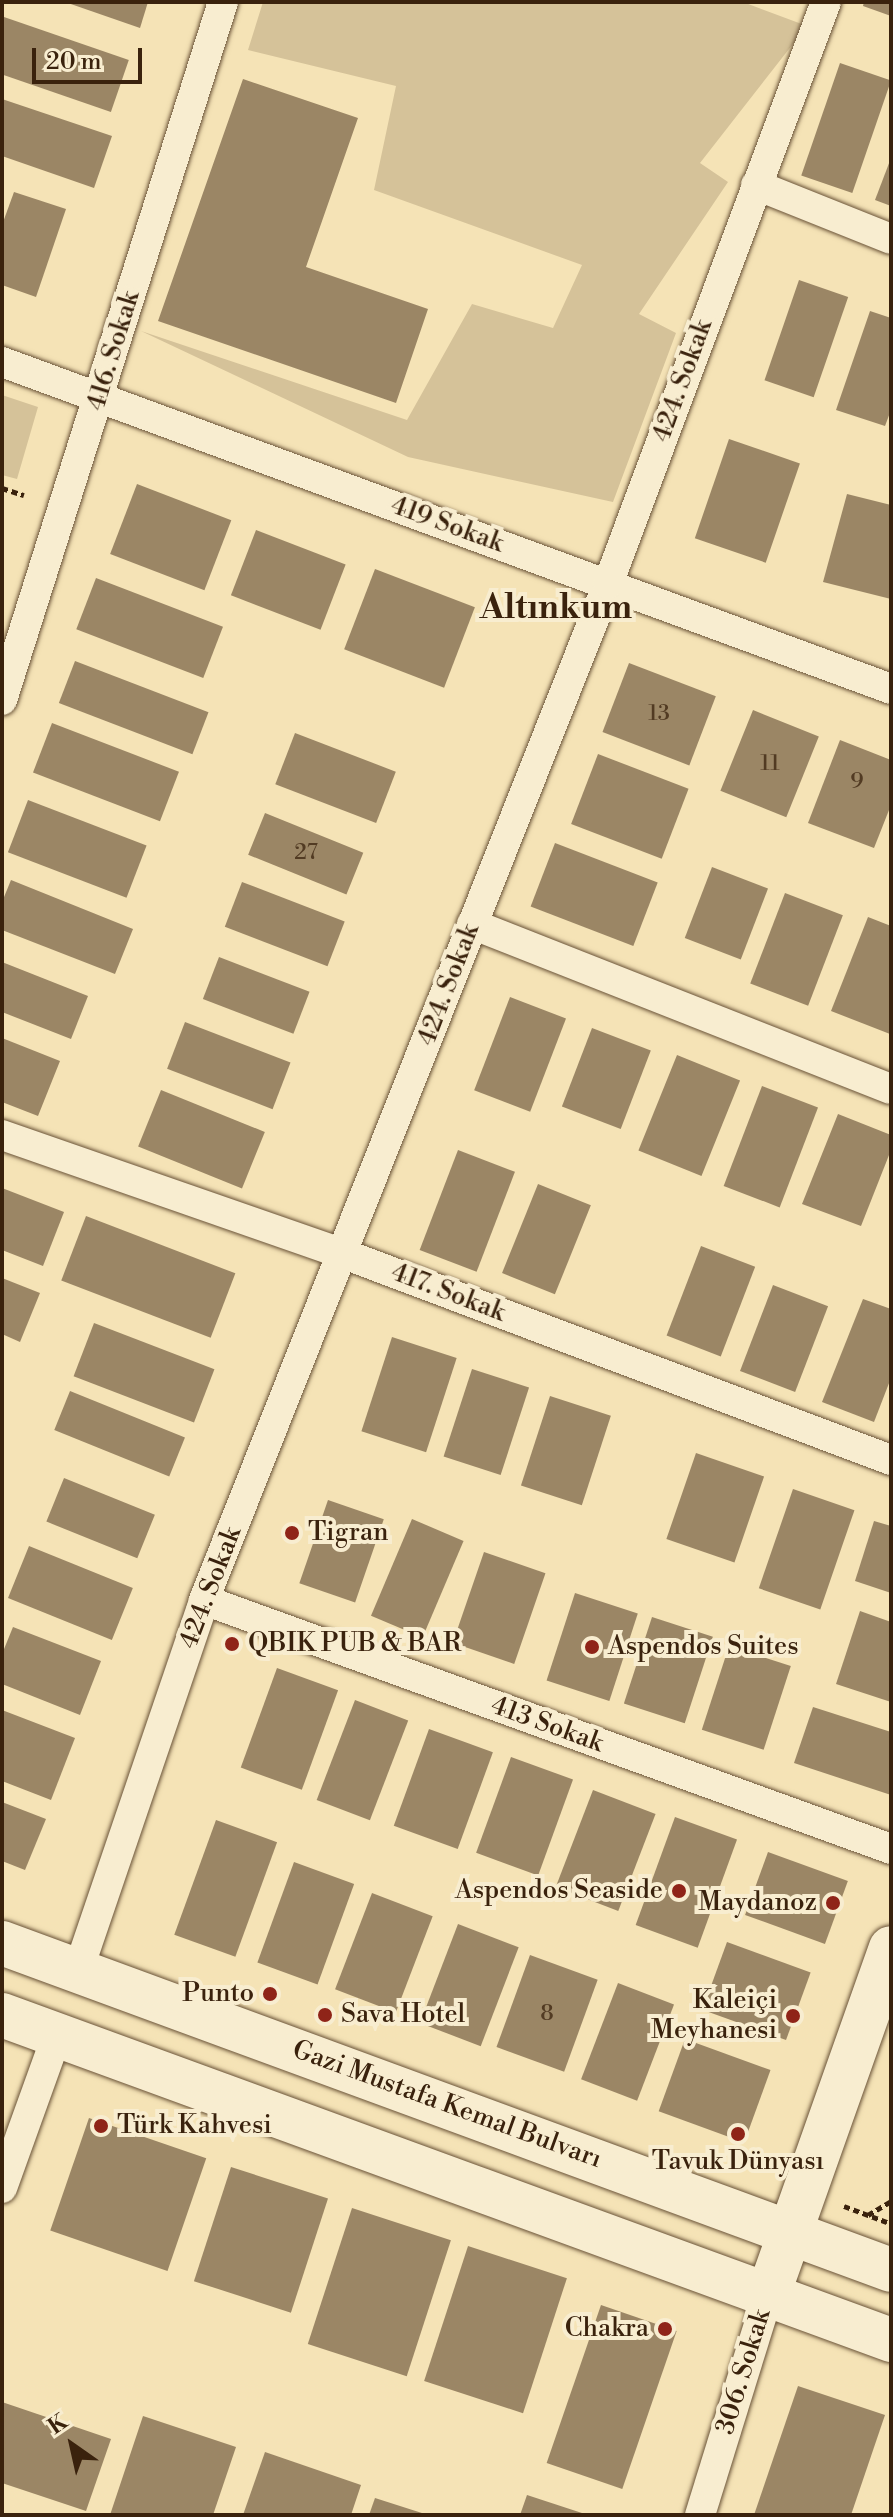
<!DOCTYPE html>
<meta charset="utf-8">
<style>
body{margin:0}
#map{position:relative;width:893px;height:2517px;overflow:hidden;background:#f5e3b6;font-family:"Libre Bodoni",serif}
div>[style]{position:absolute}
.green>*{inset:0;background:#d5c299}
.building>*{inset:0;background:#9b8665;transform-origin:0 0}
.path>*{height:5px;margin-top:-2.5px;transform-origin:0;background:repeating-linear-gradient(90deg,#3a220d 0 6px,transparent 0 10px)}
.roads{filter:drop-shadow(0 0 2px #695237) drop-shadow(0 0 2px #695237)}
.street>*{height:30px;margin:-15px;padding:0 15px;transform-origin:15px;border-radius:15px;background:#f8edd0}
.secondary>*{height:44px;margin:-22px;padding:0 22px;transform-origin:22px;border-radius:22px;background:#f8edd0}
.dots>*{width:22px;height:22px;translate:-50% -50%;box-sizing:border-box;border:4px solid #f8edd0;border-radius:50%}
span{translate:-50% -50%;white-space:nowrap;text-align:center;line-height:1.15;-webkit-text-stroke:8px #f8edd0;paint-order:stroke}
.number-label{font-size:22px;color:#523b23}
.number-label span{-webkit-text-stroke-width:0}
.street-label{font-size:26px;color:#3a220d}
.poi-label{font-size:26px;color:#3a220d}
.left{translate:0 -50%;text-align:left}
.right{translate:-100% -50%;text-align:right}
.district-label{font-size:34px;color:#3a220d;font-weight:700}
.frame{position:absolute;inset:0;border:4px solid #3a220d;pointer-events:none}
.north{position:absolute;left:32px;top:2405px;width:80px;height:80px;-webkit-text-stroke:6px #f8edd0;paint-order:stroke;rotate:326deg;font-size:22px;font-weight:700;line-height:32px;text-align:center;color:#3a220d}
.north::after{content:'';display:block;margin:auto;width:28px;height:36px;background:#3a220d;clip-path:polygon(50% 0,100% 100%,50% 72%,0 100%)}
.scale{position:absolute;left:32px;top:48px;width:110px;height:36px;box-sizing:border-box;border:4px solid #3a220d;border-top:0;padding-left:10px;font-size:24px;line-height:28px;white-space:nowrap;color:#3a220d;-webkit-text-stroke:6px #f8edd0;paint-order:stroke}
</style>
<div id="map">
<div class="green">
<div style="clip-path:polygon(263px 2px,743px 2px,807px 26px,700px 163px,728px 182px,639px 314px,676px 333px,613px 502px,408px 457px,141px 331px,407px 420px,472px 304px,553px 328px,582px 265px,374px 190px,396px 86px,248px 50px)"></div>
<div style="clip-path:polygon(2px 395px,38px 407px,17px 479px,2px 475px)"></div>
</div>
<div class="building">
<div style="clip-path:polygon(65px 2px,148px 2px,140px 28px)"></div>
<div style="clip-path:polygon(864px 2px,891px 2px,891px 16px,863px 6px)"></div>
<div style="left:4px;top:17px;width:132px;height:55px;rotate:19deg"></div>
<div style="left:840px;top:63px;width:54px;height:119px;rotate:19deg"></div>
<div style="clip-path:polygon(243px 79px,358px 118px,306px 267px,428px 309px,396px 403px,158px 321px)"></div>
<div style="clip-path:polygon(2px 99px,112px 136px,94px 188px,2px 156px)"></div>
<div style="clip-path:polygon(891px 158px,891px 206px,875px 200px)"></div>
<div style="clip-path:polygon(14px 192px,66px 209px,36px 297px,2px 285px,2px 225px)"></div>
<div style="left:799px;top:280px;width:52px;height:106px;rotate:19deg"></div>
<div style="clip-path:polygon(870px 311px,891px 318px,891px 410px,885px 426px,836px 410px)"></div>
<div style="left:729px;top:439px;width:75px;height:105px;rotate:19deg"></div>
<div style="left:137px;top:484px;width:101px;height:75px;rotate:21deg"></div>
<div style="clip-path:polygon(847px 494px,891px 505px,891px 599px,823px 582px)"></div>
<div style="left:256px;top:530px;width:96px;height:70px;rotate:21deg"></div>
<div style="left:375px;top:569px;width:107px;height:86px;rotate:21deg"></div>
<div style="left:96px;top:578px;width:136px;height:55px;rotate:21deg"></div>
<div style="left:75px;top:661px;width:143px;height:45px;rotate:21deg"></div>
<div style="left:629px;top:663px;width:93px;height:74px;rotate:21deg"></div>
<div style="left:753px;top:710px;width:71px;height:87px;rotate:22deg"></div>
<div style="left:52px;top:723px;width:136px;height:53px;rotate:21deg"></div>
<div style="left:295px;top:733px;width:108px;height:55px;rotate:21deg"></div>
<div style="clip-path:polygon(840px 740px,891px 760px,891px 805px,874px 848px,808px 823px)"></div>
<div style="left:598px;top:754px;width:97px;height:75px;rotate:21deg"></div>
<div style="left:28px;top:800px;width:127px;height:56px;rotate:21deg"></div>
<div style="left:265px;top:813px;width:106px;height:45px;rotate:22deg"></div>
<div style="left:555px;top:843px;width:110px;height:68px;rotate:21deg"></div>
<div style="left:712px;top:867px;width:60px;height:76px;rotate:21deg"></div>
<div style="clip-path:polygon(11px 880px,133px 929px,115px 974px,2px 930px,2px 902px)"></div>
<div style="left:242px;top:882px;width:110px;height:48px;rotate:21deg"></div>
<div style="left:785px;top:893px;width:62px;height:97px;rotate:21deg"></div>
<div style="clip-path:polygon(868px 917px,891px 926px,890px 1034px,831px 1011px)"></div>
<div style="left:219px;top:957px;width:97px;height:45px;rotate:21deg"></div>
<div style="clip-path:polygon(2px 962px,88px 996px,71px 1039px,2px 1012px)"></div>
<div style="left:510px;top:997px;width:60px;height:100px;rotate:21deg"></div>
<div style="left:185px;top:1022px;width:113px;height:50px;rotate:21deg"></div>
<div style="left:592px;top:1028px;width:63px;height:84px;rotate:21deg"></div>
<div style="clip-path:polygon(2px 1038px,60px 1061px,38px 1116px,2px 1102px)"></div>
<div style="left:677px;top:1055px;width:68px;height:103px;rotate:22deg"></div>
<div style="left:762px;top:1086px;width:60px;height:107px;rotate:21deg"></div>
<div style="left:161px;top:1090px;width:112px;height:61px;rotate:22deg"></div>
<div style="clip-path:polygon(838px 1114px,891px 1135px,891px 1150px,861px 1226px,802px 1204px)"></div>
<div style="left:458px;top:1150px;width:61px;height:107px;rotate:21deg"></div>
<div style="left:538px;top:1184px;width:57px;height:96px;rotate:22deg"></div>
<div style="clip-path:polygon(2px 1188px,64px 1212px,43px 1266px,2px 1250px)"></div>
<div style="left:86px;top:1216px;width:160px;height:69px;rotate:21deg"></div>
<div style="left:701px;top:1246px;width:58px;height:96px;rotate:21deg"></div>
<div style="clip-path:polygon(2px 1278px,40px 1293px,20px 1342px,2px 1334px)"></div>
<div style="left:773px;top:1285px;width:59px;height:92px;rotate:21deg"></div>
<div style="clip-path:polygon(863px 1299px,891px 1309px,891px 1378px,874px 1422px,822px 1402px)"></div>
<div style="left:94px;top:1323px;width:129px;height:57px;rotate:21deg"></div>
<div style="left:392px;top:1337px;width:68px;height:99px;rotate:18deg"></div>
<div style="left:472px;top:1369px;width:60px;height:92px;rotate:18deg"></div>
<div style="left:70px;top:1391px;width:124px;height:42px;rotate:22deg"></div>
<div style="left:550px;top:1396px;width:64px;height:94px;rotate:18deg"></div>
<div style="left:696px;top:1453px;width:72px;height:91px;rotate:19deg"></div>
<div style="left:64px;top:1478px;width:98px;height:47px;rotate:22deg"></div>
<div style="left:793px;top:1489px;width:65px;height:105px;rotate:19deg"></div>
<div style="left:328px;top:1500px;width:59px;height:88px;rotate:19deg"></div>
<div style="left:412px;top:1519px;width:56px;height:105px;rotate:23deg"></div>
<div style="clip-path:polygon(874px 1521px,891px 1526px,891px 1593px,855px 1581px)"></div>
<div style="left:29px;top:1546px;width:112px;height:56px;rotate:22deg"></div>
<div style="left:484px;top:1552px;width:65px;height:96px;rotate:19deg"></div>
<div style="left:575px;top:1593px;width:66px;height:92px;rotate:18deg"></div>
<div style="clip-path:polygon(860px 1611px,891px 1622px,891px 1702px,836px 1684px)"></div>
<div style="left:652px;top:1617px;width:64px;height:91px;rotate:18deg"></div>
<div style="clip-path:polygon(13px 1627px,101px 1661px,80px 1715px,2px 1684px,2px 1654px)"></div>
<div style="left:729px;top:1646px;width:65px;height:88px;rotate:18deg"></div>
<div style="left:277px;top:1668px;width:65px;height:106px;rotate:20deg"></div>
<div style="left:355px;top:1700px;width:57px;height:107px;rotate:21deg"></div>
<div style="clip-path:polygon(813px 1707px,891px 1732px,891px 1795px,794px 1763px)"></div>
<div style="clip-path:polygon(2px 1710px,75px 1738px,51px 1800px,2px 1781px)"></div>
<div style="left:429px;top:1729px;width:68px;height:103px;rotate:20deg"></div>
<div style="left:511px;top:1757px;width:66px;height:102px;rotate:20deg"></div>
<div style="left:593px;top:1790px;width:67px;height:104px;rotate:21deg"></div>
<div style="clip-path:polygon(2px 1802px,46px 1819px,25px 1870px,2px 1861px)"></div>
<div style="left:675px;top:1817px;width:66px;height:115px;rotate:20deg"></div>
<div style="left:216px;top:1820px;width:65px;height:122px;rotate:20deg"></div>
<div style="left:768px;top:1852px;width:85px;height:67px;rotate:20deg"></div>
<div style="left:294px;top:1862px;width:64px;height:107px;rotate:20deg"></div>
<div style="left:372px;top:1893px;width:65px;height:103px;rotate:21deg"></div>
<div style="left:458px;top:1924px;width:65px;height:106px;rotate:21deg"></div>
<div style="left:727px;top:1942px;width:89px;height:72px;rotate:20deg"></div>
<div style="left:530px;top:1955px;width:72px;height:98px;rotate:20deg"></div>
<div style="left:618px;top:1983px;width:60px;height:103px;rotate:21deg"></div>
<div style="left:685px;top:2039px;width:91px;height:77px;rotate:20deg"></div>
<div style="left:89px;top:2118px;width:124px;height:119px;rotate:19deg"></div>
<div style="left:231px;top:2167px;width:102px;height:120px;rotate:18deg"></div>
<div style="left:352px;top:2208px;width:104px;height:143px;rotate:18deg"></div>
<div style="left:468px;top:2246px;width:104px;height:142px;rotate:18deg"></div>
<div style="left:601px;top:2305px;width:80px;height:167px;rotate:19deg"></div>
<div style="clip-path:polygon(798px 2386px,885px 2415px,851px 2515px,754px 2515px)"></div>
<div style="clip-path:polygon(2px 2402px,111px 2439px,86px 2511px,2px 2483px)"></div>
<div style="clip-path:polygon(143px 2416px,236px 2447px,213px 2515px,110px 2515px)"></div>
<div style="clip-path:polygon(265px 2452px,361px 2485px,351px 2515px,243px 2515px)"></div>
<div style="clip-path:polygon(527px 2495px,585px 2514px,585px 2515px,520px 2515px)"></div>
<div style="clip-path:polygon(375px 2498px,425px 2514px,425px 2515px,369px 2515px)"></div>
</div>
<div class="path">
<div style="left:2px;top:488px;width:23px;rotate:18deg"></div>
<div style="left:844px;top:2206px;width:46px;rotate:20.4deg"></div>
<div style="left:868px;top:2215px;width:27px;rotate:-31deg"></div>
</div>
<div class="roads">
<div class="street">
<div style="left:756px;top:185px;width:145px;rotate:21.8deg"></div>
<div style="left:2px;top:362px;width:947px;rotate:20.19deg"></div>
<div style="left:2px;top:700px;width:732px;rotate:-72.43deg"></div>
<div style="left:472px;top:924px;width:450px;rotate:21.5deg"></div>
<div style="left:2px;top:1135px;width:362px;rotate:19.2deg"></div>
<div style="left:344px;top:1254px;width:585px;rotate:20.64deg"></div>
<div style="left:204px;top:1600px;width:731px;rotate:19.92deg"></div>
<div style="left:78px;top:1971px;width:392px;rotate:-71.2deg"></div>
<div style="left:204px;top:1600px;width:1093px;rotate:-68.32deg"></div>
<div style="left:608px;top:584px;width:621px;rotate:-69.47deg"></div>
<div style="left:2px;top:2188px;width:163px;rotate:-70.2deg"></div>
<div style="left:700px;top:2515px;width:230px;rotate:-72.8deg"></div>
</div>
<div class="secondary">
<div style="left:2px;top:1943px;width:947px;rotate:20.19deg"></div>
<div style="left:2px;top:2015px;width:947px;rotate:20.08deg"></div>
<div style="left:768px;top:2295px;width:368px;rotate:-70.5deg"></div>
</div>
</div>
<div class="dots">
<div style="left:292px;top:1533px;background:#8f2418"></div>
<div style="left:232px;top:1644px;background:#8f2418"></div>
<div style="left:592px;top:1647px;background:#8f2418"></div>
<div style="left:679px;top:1891px;background:#8f2418"></div>
<div style="left:833px;top:1903px;background:#8f2418"></div>
<div style="left:270px;top:1994px;background:#8f2418"></div>
<div style="left:325px;top:2015px;background:#8f2418"></div>
<div style="left:793px;top:2016px;background:#8f2418"></div>
<div style="left:101px;top:2126px;background:#8f2418"></div>
<div style="left:738px;top:2134px;background:#8f2418"></div>
<div style="left:665px;top:2329px;background:#8f2418"></div>
</div>
<div class="number-label">
<span style="left:659px;top:714px">13</span>
<span style="left:770px;top:764px">11</span>
<span style="left:857px;top:782px">9</span>
<span style="left:306px;top:853px">27</span>
<span style="left:547px;top:2014px">8</span>
</div>
<div class="street-label">
<span style="left:114px;top:351px;rotate:-73deg">416. Sokak</span>
<span style="left:683px;top:381px;rotate:-70deg">424. Sokak</span>
<span style="left:447px;top:525px;rotate:20deg">419 Sokak</span>
<span style="left:449px;top:985px;rotate:-69deg">424. Sokak</span>
<span style="left:448px;top:1293px;rotate:21deg">417. Sokak</span>
<span style="left:211px;top:1588px;rotate:-69deg">424. Sokak</span>
<span style="left:547px;top:1725px;rotate:20deg">413 Sokak</span>
<span style="left:447px;top:2105px;rotate:20deg">Gazi Mustafa Kemal Bulvarı</span>
<span style="left:744px;top:2372px;rotate:-73deg">306. Sokak</span>
</div>
<div class="poi-label">
<span class="left" style="left:308px;top:1533px">Tigran</span>
<span class="left" style="left:248px;top:1644px">QBIK PUB &amp; BAR</span>
<span class="left" style="left:608px;top:1647px">Aspendos Suites</span>
<span class="right" style="left:663px;top:1891px">Aspendos Seaside</span>
<span class="right" style="left:817px;top:1903px">Maydanoz</span>
<span class="right" style="left:254px;top:1994px">Punto</span>
<span class="right" style="left:777px;top:2016px">Kaleiçi<br>Meyhanesi</span>
<span class="left" style="left:341px;top:2015px">Sava Hotel</span>
<span class="left" style="left:117px;top:2126px">Türk Kahvesi</span>
<span style="left:738px;top:2162px">Tavuk Dünyası</span>
<span class="right" style="left:649px;top:2329px">Chakra</span>
</div>
<div class="district-label">
<span style="left:556px;top:609px">Altınkum</span>
</div>
<div class="frame"></div>
<div class="north">K</div>
<div class="scale">20 m</div>
</div>
